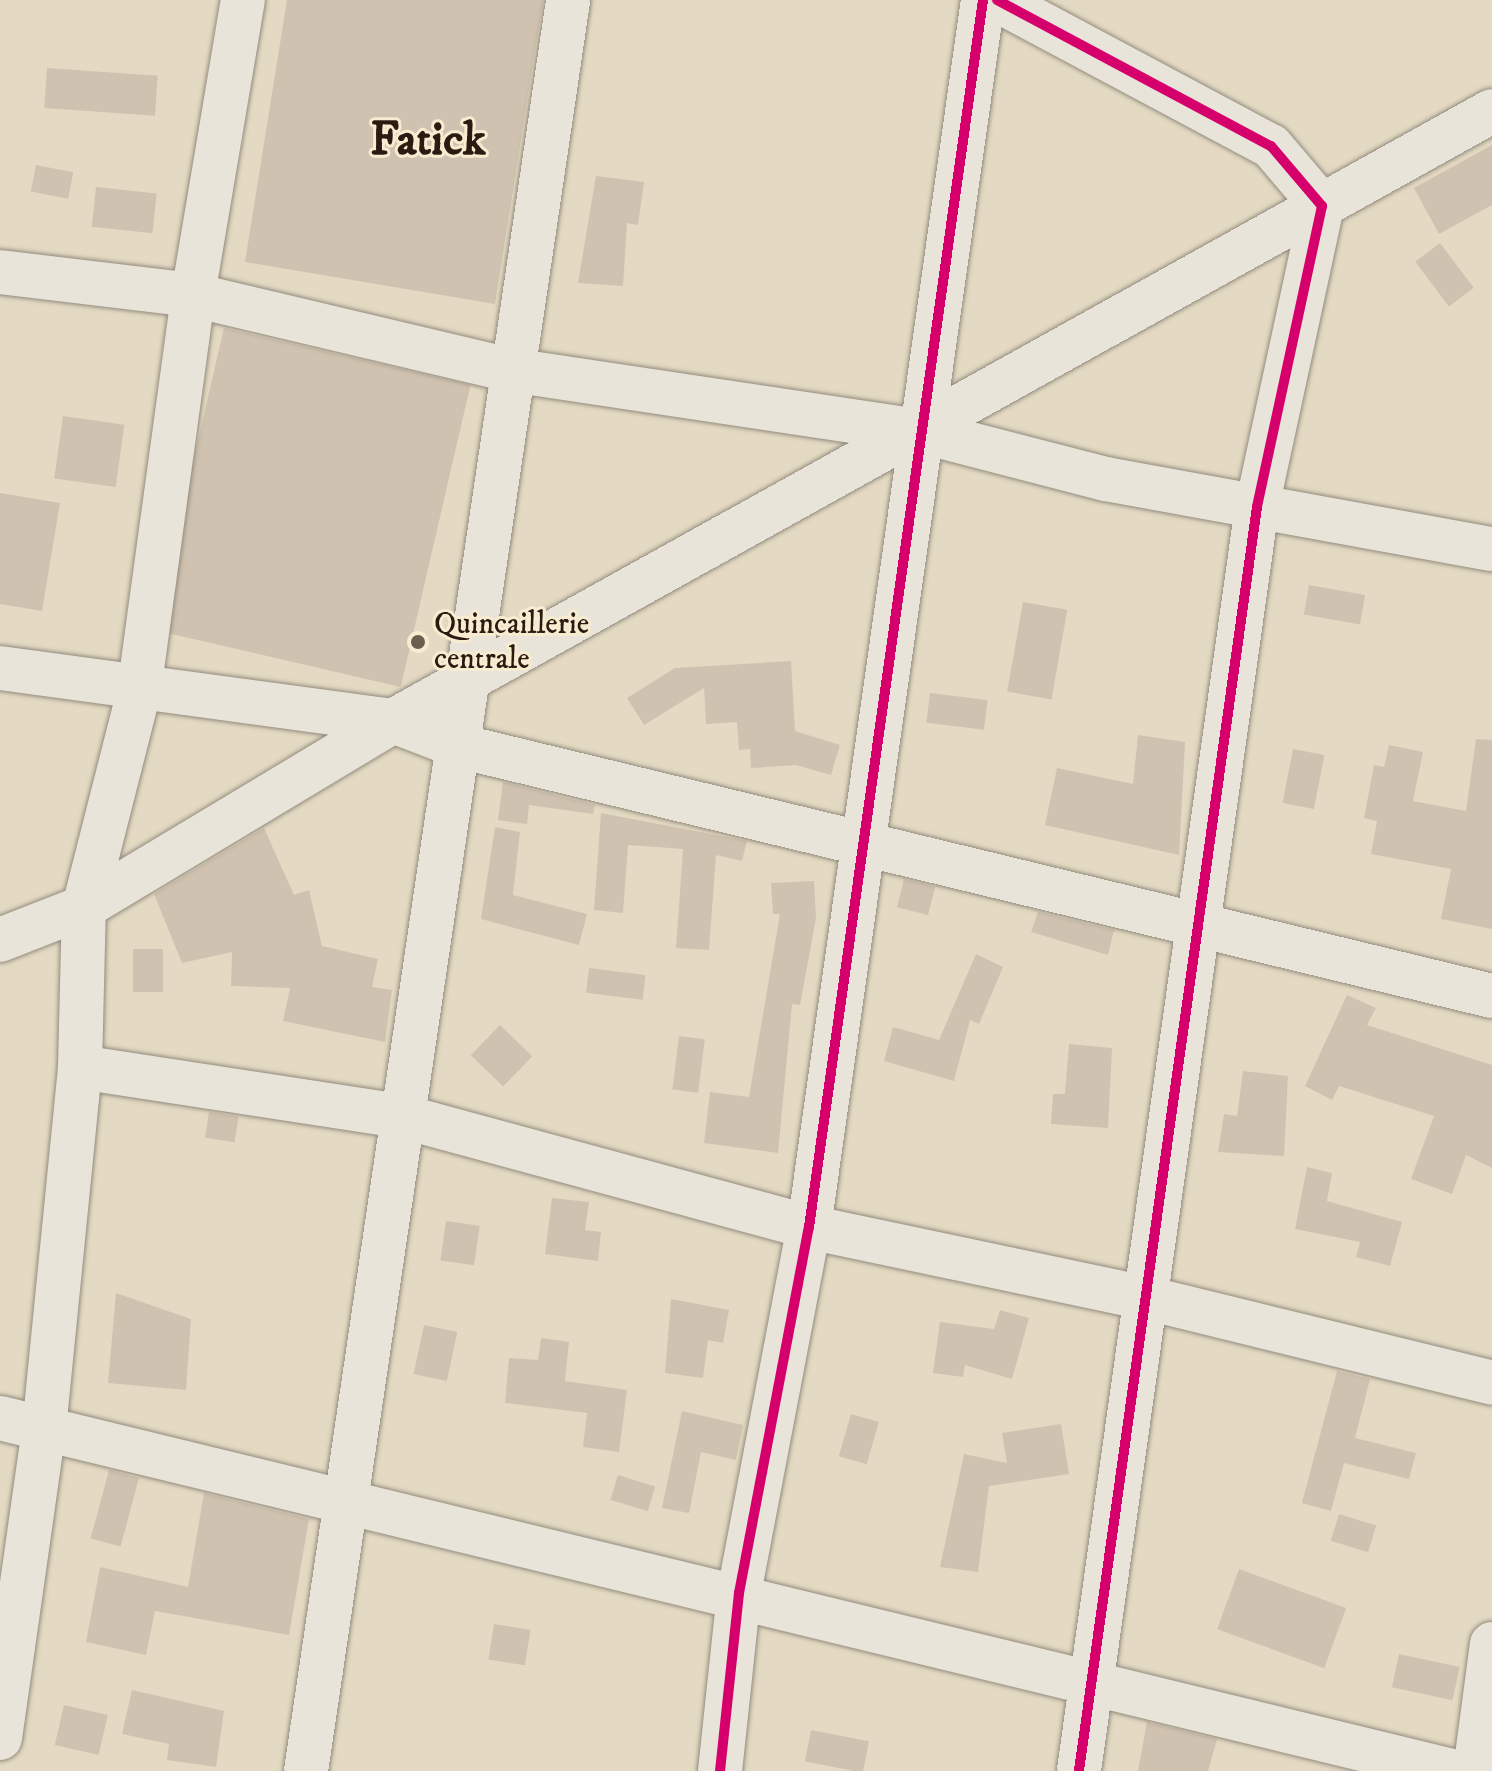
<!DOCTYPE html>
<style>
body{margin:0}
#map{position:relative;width:1492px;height:1771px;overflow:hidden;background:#e4dac3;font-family:"IM FELL DW Pica",serif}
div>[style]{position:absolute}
.building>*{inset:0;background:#d0c2b0;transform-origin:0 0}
.roads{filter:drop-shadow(0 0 2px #938b7e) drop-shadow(0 0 2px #938b7e)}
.minor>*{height:44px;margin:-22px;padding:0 22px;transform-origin:22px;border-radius:22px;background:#e9e4d9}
.cycleway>*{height:10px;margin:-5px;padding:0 5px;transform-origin:5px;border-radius:5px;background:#d6006c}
.dots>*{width:22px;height:22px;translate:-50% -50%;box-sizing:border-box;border:4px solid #f7ebd0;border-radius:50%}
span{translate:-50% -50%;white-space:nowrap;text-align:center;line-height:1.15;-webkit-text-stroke:6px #f7ebd0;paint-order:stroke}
.poi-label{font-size:30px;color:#2a1a11}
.left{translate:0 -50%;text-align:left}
.town-label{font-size:46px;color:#2a1a11;font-weight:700}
</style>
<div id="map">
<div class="building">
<div style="clip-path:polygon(287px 0,543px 0,495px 304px,245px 262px)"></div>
<div style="left:47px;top:68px;width:111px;height:40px;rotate:4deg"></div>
<div style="clip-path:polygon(1492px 145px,1492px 205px,1439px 234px,1414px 188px)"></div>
<div style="left:36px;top:165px;width:38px;height:27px;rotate:11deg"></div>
<div style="clip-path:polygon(596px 176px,644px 182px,638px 225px,627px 223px,623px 286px,578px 283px)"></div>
<div style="left:96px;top:187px;width:61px;height:40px;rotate:6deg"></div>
<div style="left:1440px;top:243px;width:56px;height:31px;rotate:53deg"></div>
<div style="left:224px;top:328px;width:253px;height:310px;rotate:13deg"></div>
<div style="left:63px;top:416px;width:62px;height:63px;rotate:8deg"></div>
<div style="clip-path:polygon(0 493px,60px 503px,42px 611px,0 604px)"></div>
<div style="left:1309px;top:585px;width:57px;height:30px;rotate:10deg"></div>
<div style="left:1023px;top:602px;width:45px;height:91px;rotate:10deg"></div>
<div style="clip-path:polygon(791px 661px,795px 731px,840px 745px,831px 775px,796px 765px,751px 768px,750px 749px,739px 750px,737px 722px,706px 724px,704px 688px,644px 725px,627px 698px,675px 668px)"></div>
<div style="left:930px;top:693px;width:58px;height:30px;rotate:7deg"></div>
<div style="clip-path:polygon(1138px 735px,1185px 742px,1179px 855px,1045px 825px,1057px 768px,1133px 784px)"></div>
<div style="clip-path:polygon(1476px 739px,1492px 740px,1492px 929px,1441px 919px,1451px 869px,1371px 854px,1377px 821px,1364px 818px,1374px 765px,1384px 767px,1389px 745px,1423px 752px,1413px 801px,1466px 811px)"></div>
<div style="left:1293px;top:749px;width:32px;height:55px;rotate:11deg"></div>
<div style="clip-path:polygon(503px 782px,595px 805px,593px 814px,529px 805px,527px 824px,498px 820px)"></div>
<div style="clip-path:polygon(601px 813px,747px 841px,742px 861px,716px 855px,709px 950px,676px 948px,683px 849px,628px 845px,623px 913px,594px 910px)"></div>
<div style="clip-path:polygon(495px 827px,520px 832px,513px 895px,587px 914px,579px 945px,481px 919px)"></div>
<div style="clip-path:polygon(264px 828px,294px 895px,309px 890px,322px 946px,378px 959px,372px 987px,392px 990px,385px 1042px,283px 1021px,290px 988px,231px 986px,232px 952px,182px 963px,154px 894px)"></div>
<div style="left:904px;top:879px;width:32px;height:29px;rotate:14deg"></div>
<div style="clip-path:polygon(814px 881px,816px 918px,800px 1005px,792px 1004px,778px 1153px,704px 1143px,710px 1092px,749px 1097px,780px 914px,773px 914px,771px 883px)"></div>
<div style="clip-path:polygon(1038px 912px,1114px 930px,1108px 955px,1031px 932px)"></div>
<div style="left:133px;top:949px;width:30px;height:43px"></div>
<div style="clip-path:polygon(976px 954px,1003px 967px,979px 1024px,970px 1020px,954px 1081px,884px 1061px,893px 1027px,939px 1040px)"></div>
<div style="left:589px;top:968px;width:57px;height:25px;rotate:7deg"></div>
<div style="clip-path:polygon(1347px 995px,1376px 1008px,1367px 1025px,1492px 1065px,1492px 1168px,1466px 1155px,1452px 1194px,1411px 1179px,1434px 1116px,1339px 1086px,1332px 1100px,1305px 1086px)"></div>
<div style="left:500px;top:1025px;width:45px;height:42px;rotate:44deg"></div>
<div style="left:679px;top:1036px;width:26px;height:54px;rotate:7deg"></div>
<div style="clip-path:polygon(1069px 1044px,1112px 1048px,1108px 1128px,1051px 1124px,1053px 1094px,1065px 1094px)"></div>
<div style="clip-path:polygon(1243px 1071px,1288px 1076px,1284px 1156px,1218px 1152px,1224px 1114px,1237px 1116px)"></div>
<div style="left:209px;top:1112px;width:30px;height:26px;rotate:9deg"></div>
<div style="clip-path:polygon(1307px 1167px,1332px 1173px,1327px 1201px,1402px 1222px,1390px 1266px,1356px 1257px,1360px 1242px,1295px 1229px)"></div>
<div style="clip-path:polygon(552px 1198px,589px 1202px,585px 1230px,601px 1232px,598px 1261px,545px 1254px)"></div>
<div style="left:446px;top:1221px;width:34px;height:40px;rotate:8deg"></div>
<div style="clip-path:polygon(116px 1293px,191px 1319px,186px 1390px,108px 1383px)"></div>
<div style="clip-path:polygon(671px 1299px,729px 1310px,723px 1343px,708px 1340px,703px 1378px,665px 1373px)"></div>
<div style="clip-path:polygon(1000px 1310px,1029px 1318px,1012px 1379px,965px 1365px,963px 1377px,933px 1373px,940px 1322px,994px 1329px)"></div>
<div style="left:424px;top:1325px;width:34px;height:50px;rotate:12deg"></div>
<div style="clip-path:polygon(541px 1338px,569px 1342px,565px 1381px,627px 1390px,619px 1452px,583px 1447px,587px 1413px,505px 1403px,509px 1358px,538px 1360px)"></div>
<div style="clip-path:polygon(1337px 1371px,1370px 1379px,1355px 1438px,1416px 1453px,1409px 1479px,1344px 1463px,1331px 1511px,1302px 1503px)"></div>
<div style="clip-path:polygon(682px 1411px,743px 1425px,736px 1460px,701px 1452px,689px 1513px,662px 1508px)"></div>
<div style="left:851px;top:1414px;width:29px;height:44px;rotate:16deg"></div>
<div style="clip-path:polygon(1061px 1424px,1069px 1474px,989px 1486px,978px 1572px,940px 1567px,964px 1454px,1007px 1463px,1002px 1433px)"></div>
<div style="left:109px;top:1470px;width:31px;height:71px;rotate:15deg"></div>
<div style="left:618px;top:1475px;width:39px;height:26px;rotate:17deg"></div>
<div style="clip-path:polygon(204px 1493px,309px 1519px,289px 1635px,155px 1611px,146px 1655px,86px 1642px,100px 1567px,188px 1587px)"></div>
<div style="left:1339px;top:1514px;width:39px;height:28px;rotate:17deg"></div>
<div style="left:1239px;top:1569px;width:114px;height:64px;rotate:20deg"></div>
<div style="left:494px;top:1624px;width:37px;height:36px;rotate:9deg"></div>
<div style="left:1399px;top:1654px;width:62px;height:34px;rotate:12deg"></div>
<div style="clip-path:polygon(132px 1690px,224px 1711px,216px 1767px,167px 1760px,169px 1744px,122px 1734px)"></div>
<div style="left:64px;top:1705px;width:45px;height:41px;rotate:13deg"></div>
<div style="clip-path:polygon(1147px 1722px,1217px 1739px,1208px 1771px,1138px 1771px)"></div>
<div style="left:811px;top:1730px;width:59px;height:32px;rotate:11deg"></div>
</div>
<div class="roads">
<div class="minor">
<div style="left:997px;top:0;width:310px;rotate:28.1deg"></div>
<div style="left:1271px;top:146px;width:79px;rotate:49.6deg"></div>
<div style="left:1322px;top:206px;width:308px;rotate:102.2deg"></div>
<div style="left:1257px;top:507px;width:1276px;rotate:98.02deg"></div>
<div style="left:0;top:272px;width:194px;rotate:6.8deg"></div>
<div style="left:193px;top:295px;width:327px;rotate:13.3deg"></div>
<div style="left:511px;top:370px;width:414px;rotate:8.5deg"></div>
<div style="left:920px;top:431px;width:192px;rotate:14.5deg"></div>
<div style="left:1106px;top:479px;width:392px;rotate:10.3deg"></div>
<div style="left:0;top:668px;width:397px;rotate:7.7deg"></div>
<div style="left:393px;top:721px;width:66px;rotate:21.2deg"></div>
<div style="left:455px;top:745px;width:1067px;rotate:13.61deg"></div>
<div style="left:0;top:940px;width:90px;rotate:-21.4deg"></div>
<div style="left:84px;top:907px;width:361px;rotate:-31deg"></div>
<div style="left:393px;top:721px;width:1257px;rotate:-29.03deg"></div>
<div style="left:80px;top:1067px;width:325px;rotate:8.7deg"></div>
<div style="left:401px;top:1116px;width:423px;rotate:15.2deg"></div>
<div style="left:809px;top:1227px;width:345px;rotate:11.9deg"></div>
<div style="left:1147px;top:1298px;width:355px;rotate:13.8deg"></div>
<div style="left:0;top:1418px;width:1495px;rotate:13.66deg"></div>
<div style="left:0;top:1738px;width:312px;rotate:-81.9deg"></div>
<div style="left:44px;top:1429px;width:364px;rotate:-84.3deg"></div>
<div style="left:80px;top:1067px;width:160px;rotate:-88.6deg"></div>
<div style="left:84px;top:907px;width:223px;rotate:-75.7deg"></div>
<div style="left:139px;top:691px;width:400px;rotate:-82.2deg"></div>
<div style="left:193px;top:295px;width:299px;rotate:-80.4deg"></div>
<div style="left:306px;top:1771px;width:1790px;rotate:-81.58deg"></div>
<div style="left:720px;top:1771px;width:179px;rotate:-83.9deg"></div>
<div style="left:739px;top:1593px;width:373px;rotate:-79.2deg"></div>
<div style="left:809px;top:1227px;width:1239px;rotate:-81.93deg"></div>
<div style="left:1475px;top:1771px;width:128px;rotate:-82.4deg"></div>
</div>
</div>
<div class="cycleway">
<div style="left:997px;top:0;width:310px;rotate:28.1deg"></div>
<div style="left:1271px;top:146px;width:79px;rotate:49.6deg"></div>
<div style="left:1322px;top:206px;width:308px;rotate:102.2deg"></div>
<div style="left:1257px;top:507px;width:1276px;rotate:98.02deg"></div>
<div style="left:720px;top:1771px;width:179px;rotate:-83.9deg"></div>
<div style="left:739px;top:1593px;width:373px;rotate:-79.2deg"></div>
<div style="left:809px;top:1227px;width:1239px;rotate:-81.93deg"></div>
</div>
<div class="dots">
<div style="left:418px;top:642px;background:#6b5d4f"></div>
</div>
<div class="poi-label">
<span class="left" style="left:434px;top:642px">Quincaillerie<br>centrale</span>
</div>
<div class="town-label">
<span style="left:428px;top:141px">Fatick</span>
</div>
</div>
